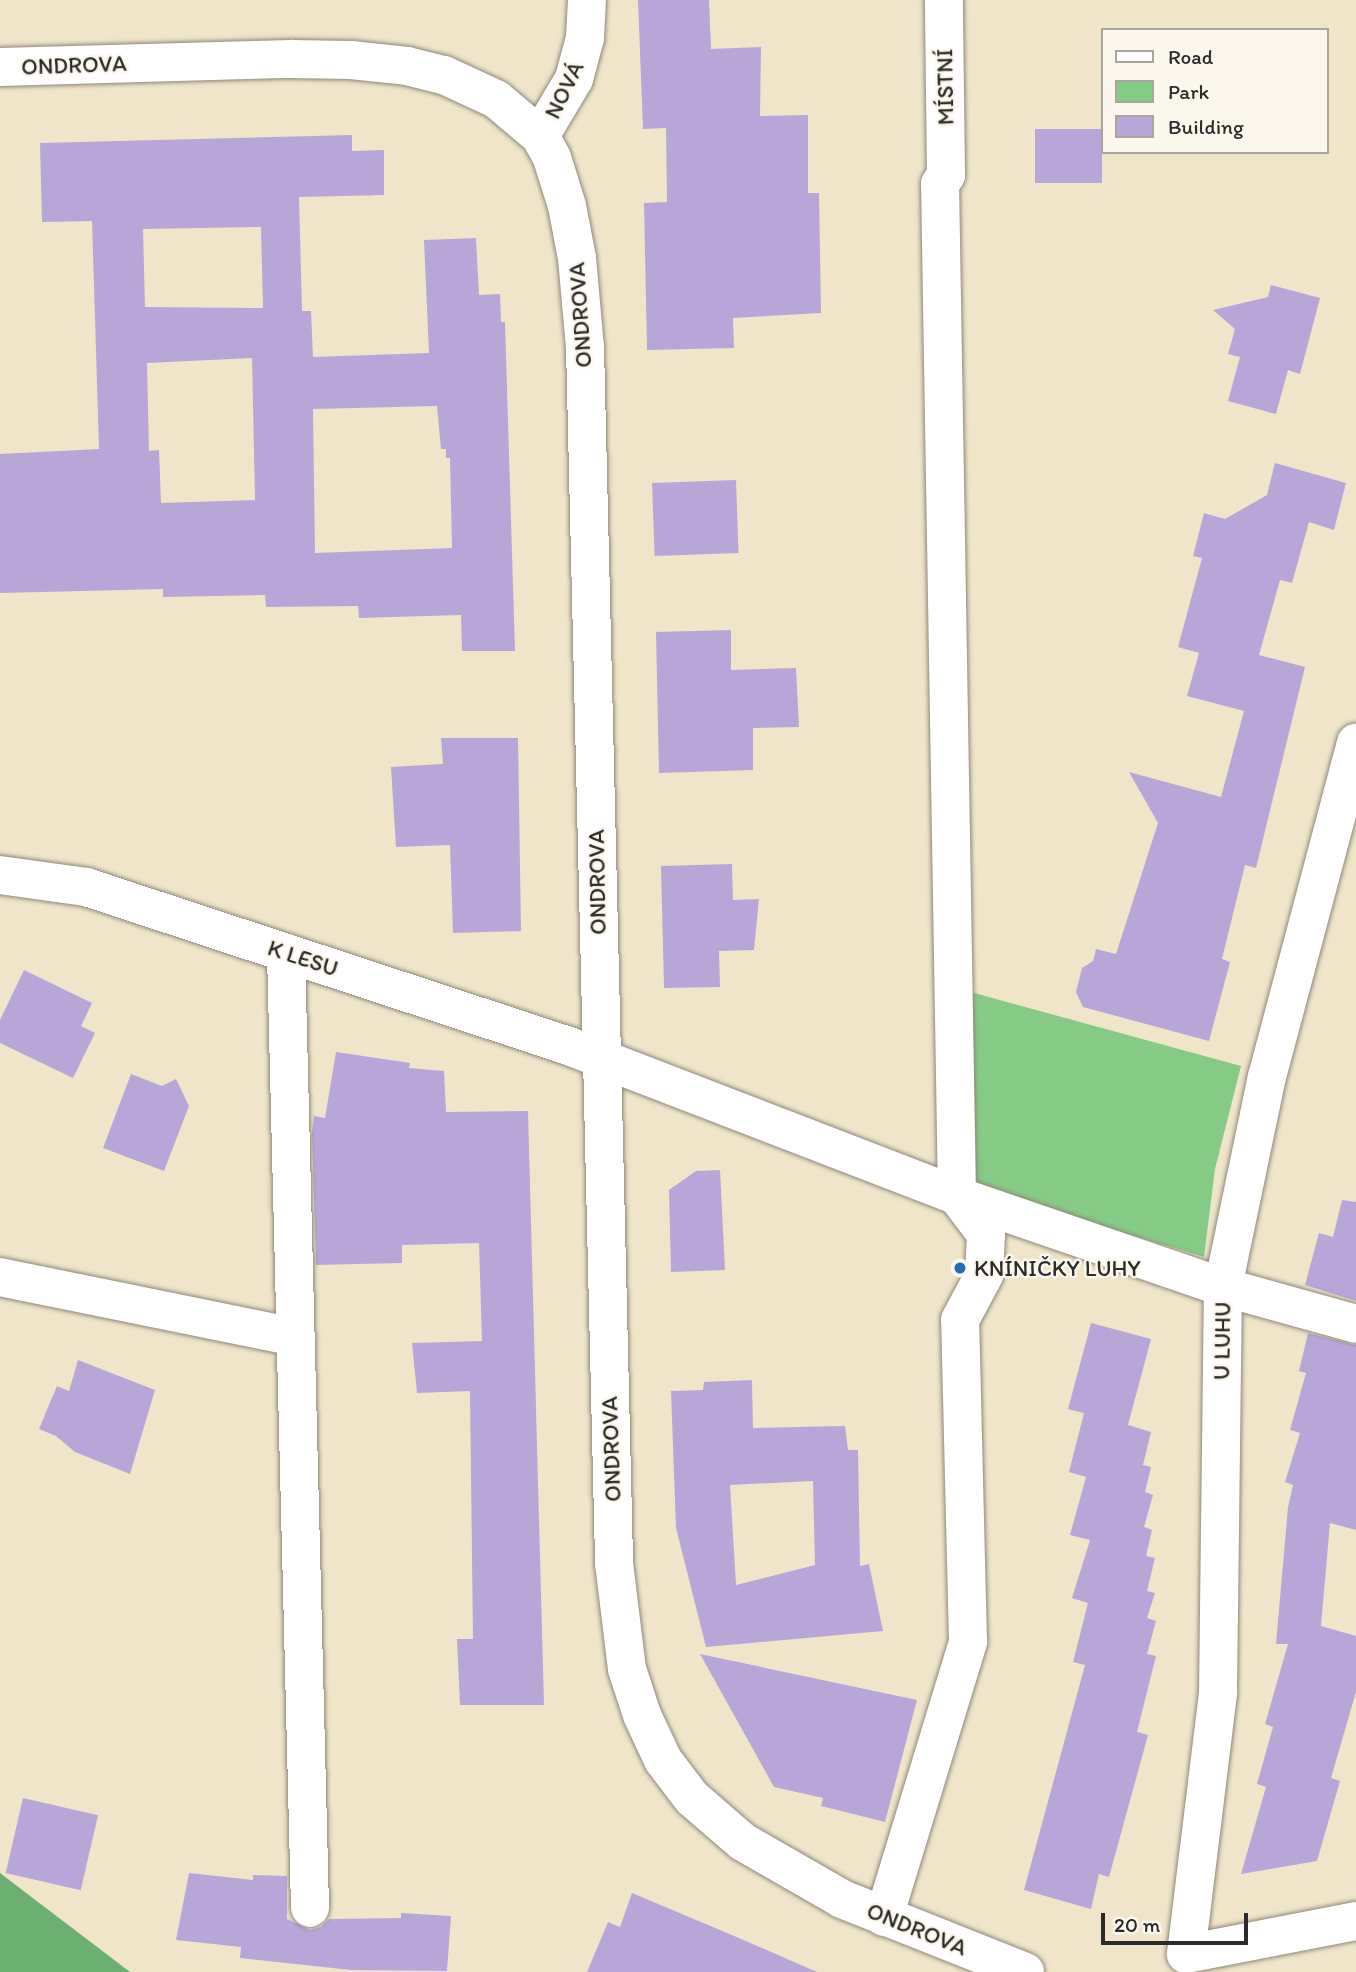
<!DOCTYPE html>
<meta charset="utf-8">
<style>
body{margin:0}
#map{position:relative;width:1356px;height:1972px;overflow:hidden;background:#f0e5c9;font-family:Itim,sans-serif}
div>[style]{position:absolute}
.green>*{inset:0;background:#86cb85}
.forest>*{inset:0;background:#6caf72}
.building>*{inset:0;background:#b8a6d9;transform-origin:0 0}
.roads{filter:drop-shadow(0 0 2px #8e887a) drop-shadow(0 0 2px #8e887a)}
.minor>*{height:38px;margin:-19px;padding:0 19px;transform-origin:19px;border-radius:19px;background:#fff}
.dots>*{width:19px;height:19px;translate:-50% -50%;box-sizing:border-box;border:4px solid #fbf7ec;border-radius:50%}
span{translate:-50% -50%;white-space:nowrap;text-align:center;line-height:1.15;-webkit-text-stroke:5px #fbf7ec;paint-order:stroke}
.street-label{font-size:23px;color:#2b2b2b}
.poi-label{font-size:23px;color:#2b2b2b}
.left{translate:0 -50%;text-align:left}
.legend{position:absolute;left:1101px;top:28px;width:228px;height:126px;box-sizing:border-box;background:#fbf7ec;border:2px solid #a8a59f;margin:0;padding:9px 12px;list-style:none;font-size:21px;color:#2b2b2b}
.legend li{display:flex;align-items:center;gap:14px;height:35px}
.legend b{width:35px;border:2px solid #a8a59f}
.scale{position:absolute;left:1101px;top:1913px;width:147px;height:32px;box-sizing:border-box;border:4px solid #2b2b2b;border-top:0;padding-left:9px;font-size:21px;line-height:24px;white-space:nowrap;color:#2b2b2b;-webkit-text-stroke:5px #fbf7ec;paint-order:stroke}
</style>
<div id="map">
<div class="green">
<div style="clip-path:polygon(963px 990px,1241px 1066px,1215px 1169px,1204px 1257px,964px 1184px)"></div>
</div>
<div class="forest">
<div style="clip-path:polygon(0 1873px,130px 1972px,0 1972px)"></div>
</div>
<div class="building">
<div style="clip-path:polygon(638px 0,709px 0,711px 49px,761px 47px,760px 116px,808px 115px,808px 193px,819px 193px,821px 313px,733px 318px,734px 348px,647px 350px,644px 203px,667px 202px,666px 128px,643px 129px)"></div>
<div style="left:1102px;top:129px;width:54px;height:67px;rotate:90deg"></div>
<div style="clip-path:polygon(evenodd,352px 135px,352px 151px,384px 150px,384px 195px,299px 197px,302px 311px,311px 311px,313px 357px,429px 353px,424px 240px,476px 238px,479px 295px,500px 294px,501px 322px,505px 322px,515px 651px,462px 651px,461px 615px,359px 618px,358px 606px,266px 607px,265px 595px,163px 597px,163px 589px,0 593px,0 454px,99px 449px,92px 221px,42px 222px,40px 143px,352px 135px,261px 227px,263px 308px,145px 307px,143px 229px,261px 227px,352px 135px,252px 358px,255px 500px,161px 503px,159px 450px,149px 451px,147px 363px,252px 358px,352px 135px,437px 406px,441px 449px,446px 449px,446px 458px,450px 458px,452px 548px,315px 553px,313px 409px,437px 406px)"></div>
<div style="clip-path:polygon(1271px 285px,1320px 298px,1300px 374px,1288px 370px,1276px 414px,1228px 401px,1240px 357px,1228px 354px,1235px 329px,1213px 310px,1268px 297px)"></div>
<div style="clip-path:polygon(1275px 463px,1346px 483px,1334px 530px,1309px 522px,1292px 583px,1280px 580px,1259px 655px,1305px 667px,1256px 868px,1245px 865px,1222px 959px,1230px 962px,1209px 1041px,1083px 1007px,1076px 992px,1082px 968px,1093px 961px,1096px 949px,1116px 954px,1158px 823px,1129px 772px,1221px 797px,1244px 711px,1187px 696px,1199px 653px,1178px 647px,1202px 558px,1193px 556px,1204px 513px,1225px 519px,1267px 495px)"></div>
<div style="left:736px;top:480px;width:73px;height:84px;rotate:88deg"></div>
<div style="clip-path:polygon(731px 630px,731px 670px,796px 668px,799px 727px,753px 728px,753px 770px,659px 773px,656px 632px)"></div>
<div style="clip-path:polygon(441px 738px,518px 738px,521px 931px,453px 933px,450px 845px,396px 847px,391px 767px,443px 764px)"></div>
<div style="clip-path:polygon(732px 864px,733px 900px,759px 899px,754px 950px,719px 951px,720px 987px,664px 988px,661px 866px)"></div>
<div style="clip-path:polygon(24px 970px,92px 1003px,81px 1026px,95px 1033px,73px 1078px,0 1043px,0 1020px)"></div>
<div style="clip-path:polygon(336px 1052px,410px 1063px,409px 1068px,444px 1071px,446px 1112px,528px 1111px,544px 1705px,460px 1705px,457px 1639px,473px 1639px,470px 1391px,417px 1393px,412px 1343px,482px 1341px,479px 1243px,402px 1245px,402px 1263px,316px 1265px,312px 1132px,314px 1116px,325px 1118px)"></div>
<div style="clip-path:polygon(131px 1074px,162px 1086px,176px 1079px,189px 1106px,164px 1171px,103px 1148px)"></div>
<div style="clip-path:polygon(720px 1170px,725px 1270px,671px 1272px,669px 1190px,696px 1171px)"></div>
<div style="clip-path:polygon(1342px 1200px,1356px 1202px,1356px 1301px,1305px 1285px,1319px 1233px,1333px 1237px)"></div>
<div style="clip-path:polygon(1091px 1323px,1151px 1339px,1128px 1425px,1151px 1432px,1143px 1465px,1151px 1467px,1145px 1492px,1153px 1495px,1144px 1527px,1152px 1530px,1146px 1556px,1155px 1558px,1147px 1591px,1155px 1593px,1147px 1618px,1156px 1621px,1147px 1654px,1156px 1656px,1137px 1732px,1148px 1735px,1109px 1877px,1099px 1874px,1091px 1909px,1024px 1890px,1085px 1665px,1073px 1662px,1088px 1603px,1072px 1598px,1090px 1540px,1070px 1535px,1086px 1477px,1069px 1472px,1084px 1413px,1068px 1409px)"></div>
<div style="clip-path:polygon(1308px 1333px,1356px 1345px,1356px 1530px,1330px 1523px,1321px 1626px,1356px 1636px,1356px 1692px,1331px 1778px,1340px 1781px,1317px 1861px,1241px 1874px,1266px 1787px,1257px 1784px,1273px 1727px,1265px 1724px,1288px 1644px,1276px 1644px,1288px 1507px,1293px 1485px,1285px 1482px,1300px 1433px,1290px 1430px,1306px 1373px,1299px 1371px)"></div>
<div style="clip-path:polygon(78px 1360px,155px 1390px,130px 1474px,75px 1452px,56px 1436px,39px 1429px,57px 1386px,69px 1391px)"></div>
<div style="clip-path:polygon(evenodd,752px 1380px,753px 1428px,845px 1426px,848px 1450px,858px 1450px,860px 1566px,869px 1564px,883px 1631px,706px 1647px,676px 1528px,671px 1391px,703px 1390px,704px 1382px,752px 1380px,813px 1481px,815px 1565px,736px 1585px,730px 1485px,813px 1481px)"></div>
<div style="clip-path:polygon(700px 1654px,917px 1700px,885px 1822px,821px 1806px,823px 1798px,774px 1787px)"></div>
<div style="left:23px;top:1798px;width:77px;height:77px;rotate:13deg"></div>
<div style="clip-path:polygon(189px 1873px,253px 1880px,253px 1875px,287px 1876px,287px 1919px,310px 1930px,321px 1927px,329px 1919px,401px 1918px,401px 1913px,451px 1916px,447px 1971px,351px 1970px,240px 1958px,241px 1947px,176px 1940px)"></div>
<div style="clip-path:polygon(632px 1893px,739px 1938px,817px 1972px,587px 1972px,608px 1922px,620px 1927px)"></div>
</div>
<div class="roads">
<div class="minor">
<div style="left:0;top:67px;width:291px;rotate:-1.6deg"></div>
<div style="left:291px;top:59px;width:60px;rotate:1deg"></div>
<div style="left:351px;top:60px;width:56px;rotate:6.1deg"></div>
<div style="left:407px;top:66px;width:38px;rotate:14deg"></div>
<div style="left:444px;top:75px;width:57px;rotate:24.8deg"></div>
<div style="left:496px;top:99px;width:57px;rotate:40.1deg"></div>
<div style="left:540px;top:136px;width:25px;rotate:61deg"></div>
<div style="left:552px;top:158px;width:50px;rotate:72.6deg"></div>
<div style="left:567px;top:206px;width:53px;rotate:79.1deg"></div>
<div style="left:577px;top:258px;width:89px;rotate:84.9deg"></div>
<div style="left:585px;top:347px;width:1216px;rotate:88.63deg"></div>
<div style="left:614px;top:1563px;width:107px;rotate:83deg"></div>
<div style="left:627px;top:1669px;width:48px;rotate:71.9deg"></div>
<div style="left:642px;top:1715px;width:50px;rotate:65deg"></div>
<div style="left:663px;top:1760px;width:48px;rotate:52.7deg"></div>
<div style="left:692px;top:1798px;width:67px;rotate:40.8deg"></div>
<div style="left:743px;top:1842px;width:114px;rotate:29.9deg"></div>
<div style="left:842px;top:1899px;width:197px;rotate:21.7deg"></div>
<div style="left:540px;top:136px;width:66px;rotate:-59.2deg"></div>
<div style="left:574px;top:79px;width:42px;rotate:-75deg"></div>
<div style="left:585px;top:38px;width:38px;rotate:-87deg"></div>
<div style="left:0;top:875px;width:87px;rotate:7.9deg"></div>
<div style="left:86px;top:887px;width:508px;rotate:18.22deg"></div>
<div style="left:569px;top:1046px;width:416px;rotate:21.1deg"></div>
<div style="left:957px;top:1196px;width:281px;rotate:18.9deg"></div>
<div style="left:1223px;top:1287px;width:138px;rotate:15.5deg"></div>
<div style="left:286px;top:953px;width:955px;rotate:88.56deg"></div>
<div style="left:0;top:1277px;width:302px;rotate:11.5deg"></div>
<div style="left:884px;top:1917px;width:288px;rotate:-73deg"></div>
<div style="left:968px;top:1642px;width:322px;rotate:-91.4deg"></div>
<div style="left:960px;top:1320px;width:51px;rotate:-61.9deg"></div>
<div style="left:984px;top:1275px;width:41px;rotate:-87.2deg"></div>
<div style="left:986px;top:1234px;width:48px;rotate:-127.3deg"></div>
<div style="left:957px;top:1196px;width:1012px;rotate:-90.96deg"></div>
<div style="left:940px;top:184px;width:11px;rotate:-56deg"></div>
<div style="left:946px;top:175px;width:175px;rotate:-90.7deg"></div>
<div style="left:1186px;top:1954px;width:263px;rotate:-83deg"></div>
<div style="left:1218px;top:1693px;width:406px;rotate:-89.3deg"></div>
<div style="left:1223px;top:1287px;width:215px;rotate:-78.2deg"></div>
<div style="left:1267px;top:1077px;width:346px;rotate:-75.1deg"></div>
<div style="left:1186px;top:1954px;width:173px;rotate:-11deg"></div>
</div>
</div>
<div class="dots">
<div style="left:960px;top:1268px;background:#1f6fb2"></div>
</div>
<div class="street-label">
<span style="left:74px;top:65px;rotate:-2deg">ONDROVA</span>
<span style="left:945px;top:87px;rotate:-91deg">MÍSTNÍ</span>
<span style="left:564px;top:90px;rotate:-64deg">NOVÁ</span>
<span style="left:580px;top:315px;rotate:-94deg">ONDROVA</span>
<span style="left:597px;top:882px;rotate:-91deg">ONDROVA</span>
<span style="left:303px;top:958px;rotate:18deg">K LESU</span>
<span style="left:1222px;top:1341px;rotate:-89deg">U LUHU</span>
<span style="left:611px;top:1449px;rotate:-92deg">ONDROVA</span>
<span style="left:917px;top:1929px;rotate:22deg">ONDROVA</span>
</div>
<div class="poi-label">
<span class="left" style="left:974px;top:1268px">KNÍNIČKY LUHY</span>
</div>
<ul class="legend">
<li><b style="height:9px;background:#fff"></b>Road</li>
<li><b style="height:19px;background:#86cb85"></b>Park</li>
<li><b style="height:19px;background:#b8a6d9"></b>Building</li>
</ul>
<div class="scale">20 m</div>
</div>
